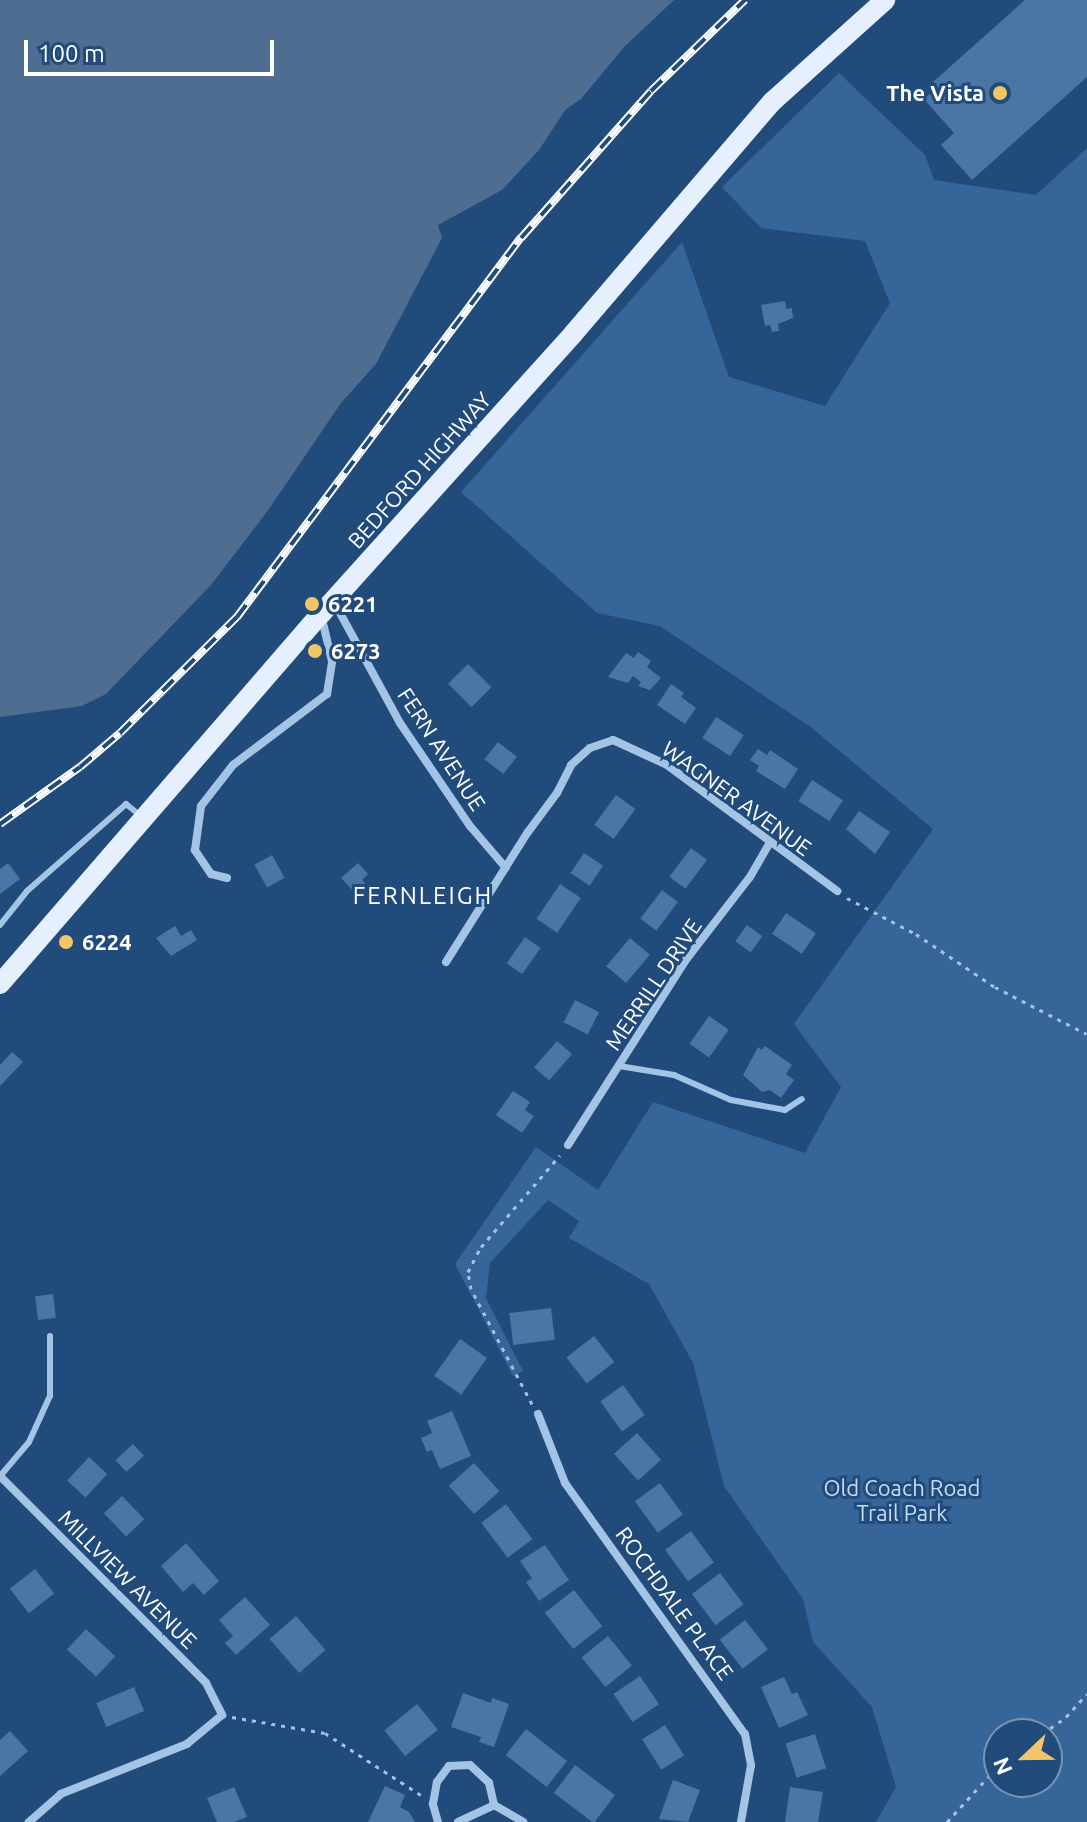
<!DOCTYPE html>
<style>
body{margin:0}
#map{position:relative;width:1087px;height:1822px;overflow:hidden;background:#214b7b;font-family:Ubuntu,sans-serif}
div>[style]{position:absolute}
.green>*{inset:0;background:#356599}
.water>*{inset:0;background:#4e6d90}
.building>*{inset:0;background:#4a75a4;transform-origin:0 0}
.path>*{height:3px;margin-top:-1.5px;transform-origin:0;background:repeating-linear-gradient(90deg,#a4c4e6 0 4px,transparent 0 10px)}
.service>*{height:6px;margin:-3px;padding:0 3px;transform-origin:3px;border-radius:3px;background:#a4c4e6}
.minor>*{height:8px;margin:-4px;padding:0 4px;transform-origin:4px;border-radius:4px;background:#a4c4e6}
.primary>*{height:20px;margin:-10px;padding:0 10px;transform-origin:10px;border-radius:10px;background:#e5effd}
.rail>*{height:8px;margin-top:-4px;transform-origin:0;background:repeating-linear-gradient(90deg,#214b7b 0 15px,#fff 0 30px);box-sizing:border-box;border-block:2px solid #fff}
.dots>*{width:22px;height:22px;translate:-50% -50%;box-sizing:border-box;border:4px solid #214b7b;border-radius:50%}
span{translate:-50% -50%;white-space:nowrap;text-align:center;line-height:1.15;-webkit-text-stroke:6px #214b7b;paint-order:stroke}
.poi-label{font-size:22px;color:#fff;font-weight:700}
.right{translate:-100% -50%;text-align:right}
.left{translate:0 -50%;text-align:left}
.street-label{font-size:22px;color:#fff}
.park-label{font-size:22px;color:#c7ddf4}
.neighbourhood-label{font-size:24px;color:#fff;letter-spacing:2px}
.north{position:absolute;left:983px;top:1718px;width:80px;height:80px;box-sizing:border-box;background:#214b7b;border:2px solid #7a93b0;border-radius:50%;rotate:248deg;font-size:22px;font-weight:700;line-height:32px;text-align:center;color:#fff}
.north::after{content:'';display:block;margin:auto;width:28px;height:36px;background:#f2c566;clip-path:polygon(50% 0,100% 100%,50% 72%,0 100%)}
.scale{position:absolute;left:24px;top:40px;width:250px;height:36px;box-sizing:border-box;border:4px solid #fff;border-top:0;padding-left:10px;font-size:24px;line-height:28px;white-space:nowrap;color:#fff;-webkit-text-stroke:6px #214b7b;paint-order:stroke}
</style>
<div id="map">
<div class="green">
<div style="clip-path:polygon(evenodd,839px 73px,925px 155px,934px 180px,1036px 195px,1087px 148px,1087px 1822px,876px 1822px,896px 1787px,872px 1707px,813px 1642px,803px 1599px,724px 1486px,693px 1363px,649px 1284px,569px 1238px,579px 1221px,548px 1200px,490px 1263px,486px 1298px,523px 1371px,513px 1376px,455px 1264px,536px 1147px,598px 1190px,653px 1102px,805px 1153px,841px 1087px,794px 1024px,933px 829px,812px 728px,660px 626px,597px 613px,461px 492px,682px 242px,729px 377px,825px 406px,890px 303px,865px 241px,761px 228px,722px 187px,839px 73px,999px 1734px,1047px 1734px,1047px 1782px,999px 1782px,999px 1734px)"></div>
</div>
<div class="water">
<div style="clip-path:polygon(0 0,674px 0,624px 47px,581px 99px,566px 109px,539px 150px,502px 190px,438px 225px,442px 238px,376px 364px,341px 403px,269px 509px,211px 585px,106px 694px,82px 706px,0 717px)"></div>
</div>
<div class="building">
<div style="clip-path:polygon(1025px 0,1087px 0,1087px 77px,972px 180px,941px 145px,954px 133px,924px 99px,938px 87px,933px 82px)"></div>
<div style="clip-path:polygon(785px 301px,786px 309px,792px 308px,793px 318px,778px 324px,779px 331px,772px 332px,770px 325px,765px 326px,761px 305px)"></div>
<div style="clip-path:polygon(638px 652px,651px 661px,647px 667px,661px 678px,650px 690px,638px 686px,641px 682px,633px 676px,628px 683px,608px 677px,626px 653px,634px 658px)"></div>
<div style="left:468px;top:664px;width:33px;height:28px;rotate:45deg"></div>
<div style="clip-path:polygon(671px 684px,684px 693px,681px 697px,696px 708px,685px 724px,657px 705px)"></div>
<div style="left:716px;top:717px;width:33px;height:25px;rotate:33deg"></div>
<div style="left:498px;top:742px;width:24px;height:22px;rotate:38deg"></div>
<div style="clip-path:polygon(758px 749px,767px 755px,770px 750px,798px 769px,785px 789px,756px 771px,759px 766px,750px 760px)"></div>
<div style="left:812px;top:780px;width:37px;height:25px;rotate:33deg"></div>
<div style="left:616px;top:795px;width:24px;height:37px;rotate:36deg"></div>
<div style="clip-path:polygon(859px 811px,890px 832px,875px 854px,846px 829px)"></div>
<div style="left:691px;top:848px;width:20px;height:36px;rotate:37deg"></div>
<div style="left:584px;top:853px;width:23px;height:24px;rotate:34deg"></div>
<div style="left:272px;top:855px;width:26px;height:20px;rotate:61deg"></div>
<div style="clip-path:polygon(8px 863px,20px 879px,0 894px,0 869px)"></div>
<div style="clip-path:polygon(358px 863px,368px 874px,362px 880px,365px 883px,355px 893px,341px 878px)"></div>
<div style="left:560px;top:884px;width:25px;height:42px;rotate:34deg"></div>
<div style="left:662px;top:890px;width:20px;height:36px;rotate:37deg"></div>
<div style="left:786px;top:913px;width:36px;height:25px;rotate:34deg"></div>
<div style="left:747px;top:925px;width:19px;height:20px;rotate:36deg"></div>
<div style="clip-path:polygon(175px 926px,181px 936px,191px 930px,197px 940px,171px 956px,156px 938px)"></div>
<div style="left:525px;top:937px;width:19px;height:32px;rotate:35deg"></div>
<div style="left:630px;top:938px;width:26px;height:37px;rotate:40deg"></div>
<div style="left:575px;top:1000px;width:27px;height:25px;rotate:27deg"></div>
<div style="left:709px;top:1016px;width:24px;height:34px;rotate:35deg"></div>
<div style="left:557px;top:1041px;width:20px;height:35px;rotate:41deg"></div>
<div style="clip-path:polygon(765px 1046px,792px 1065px,786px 1074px,794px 1080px,781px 1098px,770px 1090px,762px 1092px,743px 1075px,758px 1047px,762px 1050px)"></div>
<div style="clip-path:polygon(12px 1052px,23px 1062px,0 1086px,0 1065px)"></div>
<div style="clip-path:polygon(513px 1091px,530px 1102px,525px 1110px,534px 1116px,522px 1133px,496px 1115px)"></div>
<div style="left:53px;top:1294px;width:24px;height:18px;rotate:83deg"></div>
<div style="left:551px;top:1308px;width:32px;height:42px;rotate:83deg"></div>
<div style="left:594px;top:1336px;width:33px;height:35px;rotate:52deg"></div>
<div style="left:460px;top:1339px;width:33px;height:45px;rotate:35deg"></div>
<div style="left:623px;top:1385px;width:37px;height:28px;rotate:54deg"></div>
<div style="clip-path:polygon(452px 1411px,471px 1456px,440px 1469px,432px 1450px,427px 1452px,421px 1438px,432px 1433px,427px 1421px)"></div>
<div style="left:637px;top:1433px;width:36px;height:31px;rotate:48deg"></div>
<div style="left:133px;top:1444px;width:16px;height:24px;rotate:47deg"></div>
<div style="left:89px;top:1457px;width:25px;height:32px;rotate:43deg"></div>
<div style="left:474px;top:1463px;width:38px;height:34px;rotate:48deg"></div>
<div style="left:660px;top:1483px;width:39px;height:31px;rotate:54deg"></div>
<div style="left:122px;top:1496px;width:32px;height:25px;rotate:46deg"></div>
<div style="left:506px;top:1504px;width:44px;height:31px;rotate:53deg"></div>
<div style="left:691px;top:1531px;width:39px;height:32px;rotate:54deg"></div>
<div style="clip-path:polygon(186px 1543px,219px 1581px,204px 1595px,193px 1583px,183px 1592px,161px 1566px)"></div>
<div style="clip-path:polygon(545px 1545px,569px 1580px,539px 1601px,526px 1582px,532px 1578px,520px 1561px)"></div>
<div style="left:35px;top:1569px;width:31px;height:32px;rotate:52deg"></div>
<div style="left:720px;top:1573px;width:39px;height:35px;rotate:53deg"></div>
<div style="left:574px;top:1590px;width:46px;height:37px;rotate:52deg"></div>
<div style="clip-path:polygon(245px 1597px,270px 1625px,236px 1655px,225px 1643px,233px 1636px,219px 1620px)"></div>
<div style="left:296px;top:1616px;width:45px;height:35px;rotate:49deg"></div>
<div style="left:745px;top:1620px;width:37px;height:32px;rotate:52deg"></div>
<div style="left:86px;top:1629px;width:40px;height:28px;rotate:43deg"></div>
<div style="left:608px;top:1636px;width:38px;height:34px;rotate:51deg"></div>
<div style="left:640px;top:1676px;width:34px;height:32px;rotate:56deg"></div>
<div style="clip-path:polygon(784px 1677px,792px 1694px,797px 1692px,808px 1715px,779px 1728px,761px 1687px)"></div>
<div style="left:134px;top:1687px;width:26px;height:41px;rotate:67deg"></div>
<div style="clip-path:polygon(463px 1693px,491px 1703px,492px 1698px,509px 1704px,494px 1747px,479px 1742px,481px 1737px,451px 1727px)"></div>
<div style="left:417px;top:1704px;width:33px;height:42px;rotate:51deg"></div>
<div style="left:665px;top:1725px;width:36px;height:27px;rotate:58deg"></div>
<div style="left:526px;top:1729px;width:52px;height:33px;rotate:38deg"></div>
<div style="clip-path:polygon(10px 1731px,28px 1751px,0 1776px,0 1740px)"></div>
<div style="left:815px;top:1734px;width:36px;height:31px;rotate:72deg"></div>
<div style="left:575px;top:1765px;width:50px;height:35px;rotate:37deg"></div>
<div style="clip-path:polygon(673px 1780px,700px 1790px,688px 1822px,659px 1819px)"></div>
<div style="clip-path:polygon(385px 1786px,405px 1795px,400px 1807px,409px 1812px,415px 1822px,368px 1822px)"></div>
<div style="clip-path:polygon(234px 1787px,247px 1817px,234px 1822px,217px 1822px,207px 1798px)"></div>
<div style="clip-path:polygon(790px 1787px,823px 1792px,818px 1822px,785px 1822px)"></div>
</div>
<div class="path">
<div style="left:847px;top:898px;width:78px;rotate:27.6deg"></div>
<div style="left:916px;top:934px;width:95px;rotate:33.9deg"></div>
<div style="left:995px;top:987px;width:103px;rotate:27.1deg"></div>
<div style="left:532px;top:1404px;width:130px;rotate:-117.9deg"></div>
<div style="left:471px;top:1289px;width:17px;rotate:-100deg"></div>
<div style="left:468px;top:1272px;width:28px;rotate:-63deg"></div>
<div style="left:481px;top:1247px;width:121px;rotate:-49.3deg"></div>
<div style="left:232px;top:1717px;width:94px;rotate:9.8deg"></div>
<div style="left:325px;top:1733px;width:118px;rotate:32.9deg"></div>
<div style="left:1042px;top:1734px;width:29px;rotate:-35deg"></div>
<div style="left:1066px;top:1717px;width:31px;rotate:-48deg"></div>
<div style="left:947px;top:1822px;width:77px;rotate:-47.6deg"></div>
</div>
<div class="service">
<div style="left:0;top:925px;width:43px;rotate:-51.5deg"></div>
<div style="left:27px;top:891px;width:132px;rotate:-41.3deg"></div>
<div style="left:126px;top:804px;width:19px;rotate:39deg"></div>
<div style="left:619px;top:1066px;width:56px;rotate:9.3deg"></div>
<div style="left:674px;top:1075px;width:62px;rotate:23.7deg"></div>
<div style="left:731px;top:1100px;width:55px;rotate:10.5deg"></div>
<div style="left:785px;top:1110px;width:20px;rotate:-33deg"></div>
<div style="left:1px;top:1475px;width:43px;rotate:-49.7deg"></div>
<div style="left:29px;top:1442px;width:51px;rotate:-65.5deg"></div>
<div style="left:50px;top:1396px;width:60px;rotate:-90deg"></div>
</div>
<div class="minor">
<div style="left:334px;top:602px;width:138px;rotate:61.4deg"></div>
<div style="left:400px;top:723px;width:125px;rotate:55.8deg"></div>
<div style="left:470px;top:826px;width:55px;rotate:49.4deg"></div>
<div style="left:227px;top:878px;width:16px;rotate:-166deg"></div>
<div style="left:211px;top:874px;width:29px;rotate:-124deg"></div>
<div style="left:195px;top:850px;width:44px;rotate:-82.2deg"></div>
<div style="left:201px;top:806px;width:52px;rotate:-52deg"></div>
<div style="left:233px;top:765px;width:118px;rotate:-37.1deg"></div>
<div style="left:327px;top:694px;width:33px;rotate:-81deg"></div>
<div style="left:332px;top:661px;width:47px;rotate:-103.4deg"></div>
<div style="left:446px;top:962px;width:154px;rotate:-57.8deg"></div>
<div style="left:528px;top:832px;width:49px;rotate:-53.4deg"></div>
<div style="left:557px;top:793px;width:31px;rotate:-63deg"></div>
<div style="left:571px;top:765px;width:25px;rotate:-42deg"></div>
<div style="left:590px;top:748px;width:24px;rotate:-19deg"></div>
<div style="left:613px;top:740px;width:60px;rotate:24.8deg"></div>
<div style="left:667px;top:765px;width:212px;rotate:36.5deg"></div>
<div style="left:568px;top:1145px;width:218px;rotate:-57.5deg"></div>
<div style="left:685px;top:961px;width:106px;rotate:-52.3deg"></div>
<div style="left:750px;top:877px;width:38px;rotate:-60deg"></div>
<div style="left:538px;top:1414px;width:74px;rotate:68.6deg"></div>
<div style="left:565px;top:1483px;width:309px;rotate:54.4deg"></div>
<div style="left:745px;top:1734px;width:32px;rotate:79deg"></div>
<div style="left:751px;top:1765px;width:58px;rotate:100deg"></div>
<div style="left:0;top:1476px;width:292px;rotate:45.1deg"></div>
<div style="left:206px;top:1683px;width:36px;rotate:63deg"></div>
<div style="left:222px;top:1715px;width:45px;rotate:140.4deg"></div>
<div style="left:187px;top:1744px;width:136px;rotate:158.4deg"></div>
<div style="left:61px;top:1794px;width:43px;rotate:138.8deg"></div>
<div style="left:438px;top:1822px;width:19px;rotate:-106deg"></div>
<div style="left:433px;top:1804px;width:22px;rotate:-80deg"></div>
<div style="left:437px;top:1782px;width:20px;rotate:-53deg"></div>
<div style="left:449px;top:1766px;width:21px;rotate:-3deg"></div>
<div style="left:470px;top:1765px;width:26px;rotate:43deg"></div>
<div style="left:489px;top:1783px;width:23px;rotate:77deg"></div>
<div style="left:458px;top:1822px;width:40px;rotate:-25deg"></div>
<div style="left:494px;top:1805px;width:34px;rotate:30deg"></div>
</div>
<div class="primary">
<div style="left:0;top:984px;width:490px;rotate:-49.1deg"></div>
<div style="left:321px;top:614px;width:377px;rotate:-48deg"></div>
<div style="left:573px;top:334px;width:307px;rotate:-49.4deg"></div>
<div style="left:773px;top:101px;width:151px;rotate:-42deg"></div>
</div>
<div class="rail">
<div style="left:0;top:824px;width:98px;rotate:-35.5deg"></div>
<div style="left:80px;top:767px;width:52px;rotate:-40.4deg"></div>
<div style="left:120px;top:733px;width:165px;rotate:-44.8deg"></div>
<div style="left:237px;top:617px;width:474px;rotate:-53.2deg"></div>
<div style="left:521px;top:238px;width:196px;rotate:-48.5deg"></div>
<div style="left:651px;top:91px;width:131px;rotate:-44.1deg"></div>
</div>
<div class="dots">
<div style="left:1000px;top:93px;background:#f2c566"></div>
<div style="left:312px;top:604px;background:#f2c566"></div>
<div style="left:315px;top:651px;background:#f2c566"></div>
<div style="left:66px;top:942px;background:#f2c566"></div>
</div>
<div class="poi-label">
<span class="right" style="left:984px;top:93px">The Vista</span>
<span class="left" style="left:328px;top:604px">6221</span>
<span class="left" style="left:331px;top:651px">6273</span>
<span class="left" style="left:82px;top:942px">6224</span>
</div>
<div class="street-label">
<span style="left:419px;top:470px;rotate:-48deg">BEDFORD HIGHWAY</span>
<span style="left:442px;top:749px;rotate:57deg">FERN AVENUE</span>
<span style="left:737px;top:798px;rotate:36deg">WAGNER AVENUE</span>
<span style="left:653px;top:984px;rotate:-56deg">MERRILL DRIVE</span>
<span style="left:128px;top:1579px;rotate:45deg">MILLVIEW AVENUE</span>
<span style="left:675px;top:1603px;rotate:54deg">ROCHDALE PLACE</span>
</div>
<div class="park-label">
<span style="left:902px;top:1500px">Old Coach Road<br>Trail Park</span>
</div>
<div class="neighbourhood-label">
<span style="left:423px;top:896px">FERNLEIGH</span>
</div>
<div class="north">N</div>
<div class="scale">100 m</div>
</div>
